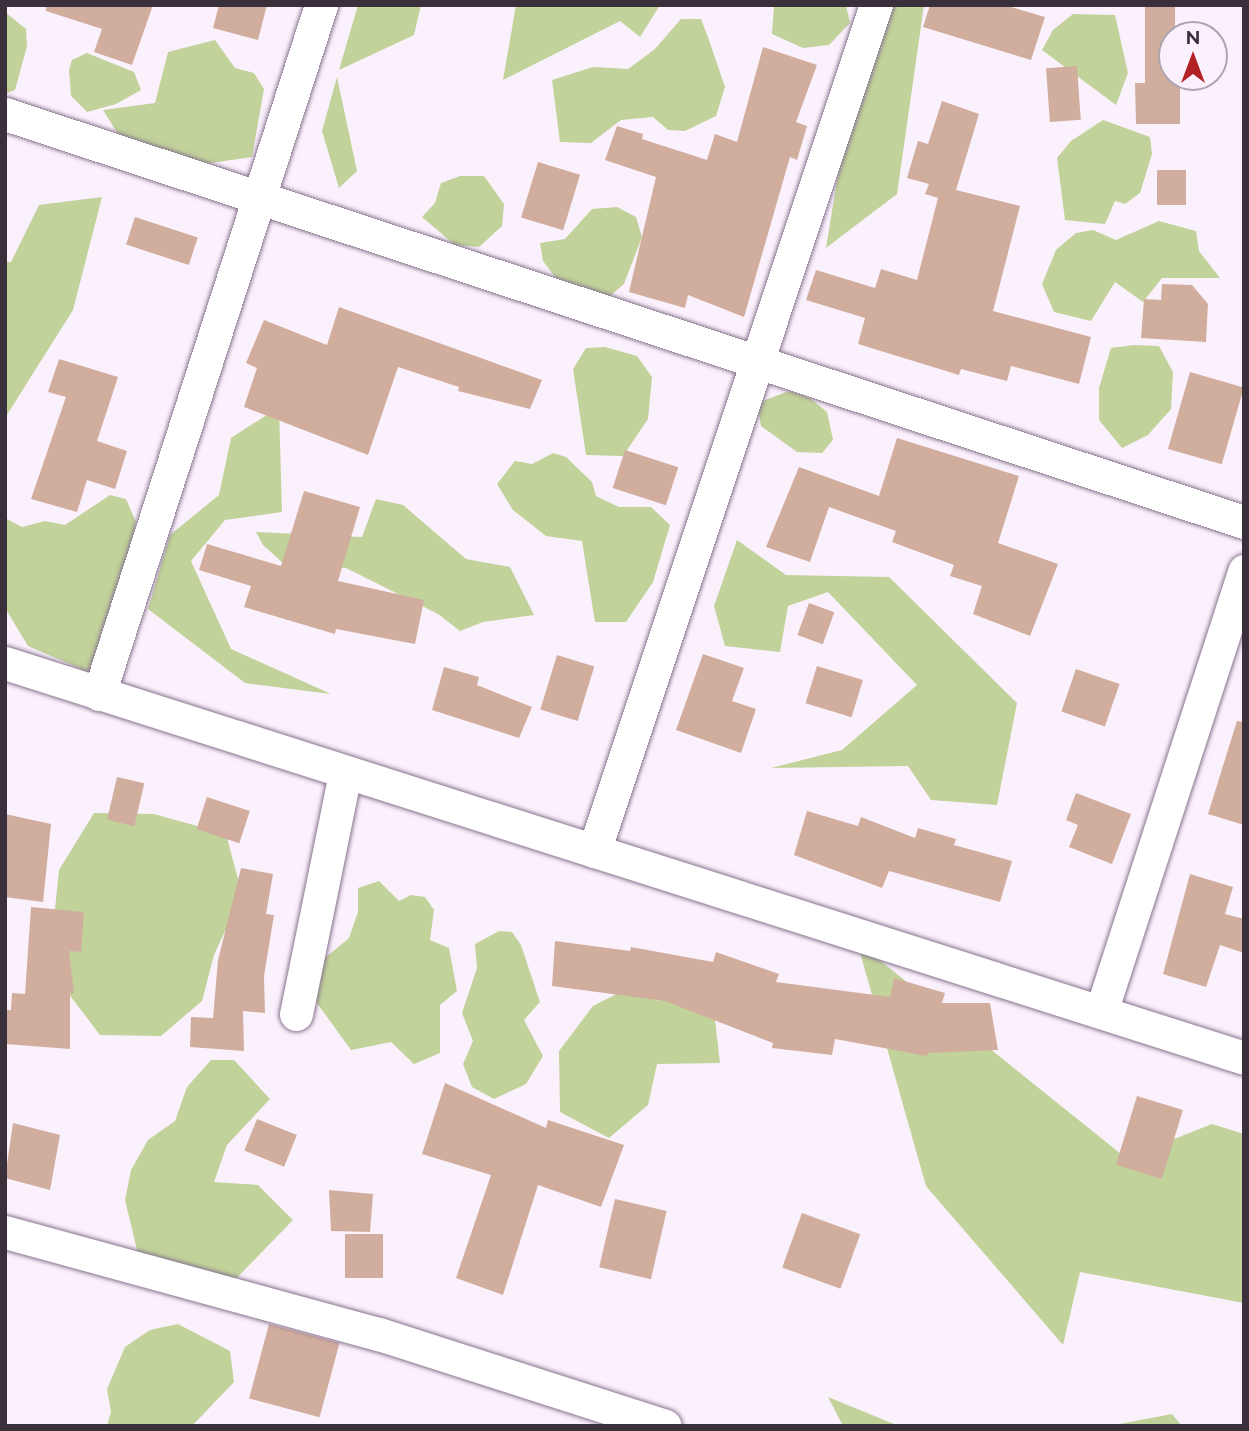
<!DOCTYPE html>
<style>
body{margin:0}
#map{position:relative;width:1249px;height:1431px;overflow:hidden;background:#fbf1fd;font-family:Raleway,sans-serif}
div>[style]{position:absolute}
.green>*{inset:0;background:#c1d29a}
.building>*{inset:0;background:#d1ad9e;transform-origin:0 0}
.roads{filter:drop-shadow(0 0 2px #88738e) drop-shadow(0 0 2px #88738e)}
.street>*{height:33px;margin:-16.5px;padding:0 16.5px;transform-origin:16.5px;border-radius:16.5px;background:#fff}
span{translate:-50% -50%;white-space:nowrap;text-align:center;line-height:1.15;-webkit-text-stroke:7px #fbf1fd;paint-order:stroke}
.frame{position:absolute;inset:0;border:7px solid #39303c;pointer-events:none}
.north{position:absolute;left:1158px;top:21px;width:70px;height:70px;box-sizing:border-box;background:#fbf1fd;border:2px solid #ada4b0;border-radius:50%;rotate:0deg;font-size:19px;font-weight:700;line-height:28px;text-align:center;color:#39303c}
.north::after{content:'';display:block;margin:auto;width:24px;height:32px;background:#b22124;clip-path:polygon(50% 0,100% 100%,50% 72%,0 100%)}
</style>
<div id="map">
<div class="green">
<div style="clip-path:polygon(358px 5px,421px 5px,414px 35px,339px 70px)"></div>
<div style="clip-path:polygon(516px 5px,660px 5px,640px 37px,620px 21px,503px 80px)"></div>
<div style="clip-path:polygon(774px 5px,846px 5px,850px 23px,829px 45px,803px 48px,772px 34px)"></div>
<div style="clip-path:polygon(894px 5px,924px 5px,897px 194px,826px 248px,854px 77px)"></div>
<div style="clip-path:polygon(5px 12px,26px 29px,27px 46px,15px 90px,5px 94px)"></div>
<div style="clip-path:polygon(1073px 14px,1115px 15px,1128px 73px,1116px 105px,1042px 50px,1053px 30px)"></div>
<div style="clip-path:polygon(681px 19px,701px 19px,709px 40px,725px 87px,716px 116px,685px 131px,668px 130px,653px 117px,621px 120px,591px 143px,560px 142px,552px 80px,593px 67px,628px 69px,655px 49px)"></div>
<div style="clip-path:polygon(215px 40px,235px 68px,254px 73px,264px 89px,252px 157px,197px 165px,123px 142px,103px 110px,155px 103px,168px 52px)"></div>
<div style="clip-path:polygon(87px 53px,134px 72px,141px 90px,116px 104px,87px 112px,71px 96px,69px 70px,72px 60px)"></div>
<div style="clip-path:polygon(337px 77px,357px 171px,339px 188px,322px 131px)"></div>
<div style="clip-path:polygon(1103px 120px,1150px 137px,1152px 154px,1140px 193px,1125px 204px,1115px 201px,1105px 224px,1065px 220px,1057px 158px,1071px 141px)"></div>
<div style="clip-path:polygon(460px 176px,484px 176px,504px 204px,502px 226px,479px 247px,455px 245px,422px 217px,435px 203px,441px 183px)"></div>
<div style="clip-path:polygon(102px 197px,73px 310px,5px 418px,5px 262px,11px 262px,39px 205px)"></div>
<div style="clip-path:polygon(617px 207px,636px 217px,642px 237px,624px 284px,610px 296px,559px 282px,543px 261px,540px 243px,565px 239px,592px 209px)"></div>
<div style="clip-path:polygon(1159px 221px,1196px 231px,1199px 251px,1220px 278px,1162px 278px,1143px 302px,1115px 282px,1091px 321px,1054px 312px,1042px 284px,1056px 250px,1076px 233px,1093px 230px,1116px 240px)"></div>
<div style="clip-path:polygon(1134px 345px,1159px 346px,1173px 372px,1171px 409px,1148px 435px,1122px 448px,1099px 420px,1099px 388px,1111px 348px)"></div>
<div style="clip-path:polygon(605px 347px,637px 356px,652px 377px,648px 419px,623px 456px,586px 455px,573px 369px,586px 348px)"></div>
<div style="clip-path:polygon(789px 391px,810px 398px,827px 412px,833px 440px,822px 453px,797px 452px,761px 426px,757px 403px)"></div>
<div style="clip-path:polygon(279px 407px,282px 512px,225px 520px,191px 561px,231px 649px,331px 694px,245px 683px,148px 609px,170px 535px,219px 495px,231px 438px)"></div>
<div style="clip-path:polygon(553px 453px,566px 457px,592px 482px,596px 496px,619px 507px,651px 507px,670px 525px,653px 582px,626px 622px,595px 622px,582px 541px,546px 536px,513px 510px,497px 484px,515px 461px,532px 464px)"></div>
<div style="clip-path:polygon(110px 495px,126px 499px,136px 522px,111px 669px,86px 671px,28px 646px,5px 608px,5px 518px,22px 527px,45px 521px,65px 525px)"></div>
<div style="clip-path:polygon(376px 499px,403px 505px,466px 559px,510px 567px,534px 615px,483px 622px,460px 631px,438px 614px,346px 568px,283px 563px,263px 545px,256px 532px,362px 537px)"></div>
<div style="clip-path:polygon(737px 540px,786px 575px,889px 577px,1017px 703px,997px 805px,931px 800px,908px 766px,771px 768px,842px 750px,917px 685px,828px 592px,788px 606px,780px 652px,725px 646px,714px 606px)"></div>
<div style="clip-path:polygon(94px 813px,154px 814px,226px 834px,242px 894px,214px 955px,202px 1001px,161px 1036px,100px 1035px,49px 968px,59px 870px)"></div>
<div style="clip-path:polygon(379px 881px,399px 901px,411px 895px,425px 897px,434px 910px,430px 940px,449px 948px,457px 991px,440px 1005px,440px 1053px,414px 1064px,391px 1042px,351px 1050px,314px 999px,325px 958px,349px 938px,358px 912px,358px 888px)"></div>
<div style="clip-path:polygon(499px 931px,512px 932px,521px 945px,540px 1002px,524px 1020px,543px 1056px,526px 1084px,494px 1099px,472px 1087px,463px 1064px,473px 1041px,462px 1013px,477px 968px,475px 944px)"></div>
<div style="clip-path:polygon(857px 942px,1126px 1158px,1212px 1124px,1244px 1134px,1244px 1303px,1080px 1272px,1063px 1345px,926px 1186px)"></div>
<div style="clip-path:polygon(670px 979px,713px 1003px,720px 1063px,657px 1064px,648px 1105px,609px 1138px,560px 1112px,559px 1051px,593px 1006px,634px 985px,658px 1001px)"></div>
<div style="clip-path:polygon(211px 1060px,234px 1060px,270px 1099px,227px 1145px,214px 1182px,258px 1185px,293px 1220px,225px 1290px,139px 1258px,125px 1200px,131px 1170px,148px 1140px,175px 1121px,187px 1087px)"></div>
<div style="clip-path:polygon(178px 1324px,230px 1351px,234px 1382px,192px 1426px,107px 1426px,111px 1412px,107px 1389px,125px 1347px,150px 1330px)"></div>
<div style="clip-path:polygon(828px 1397px,899px 1426px,843px 1426px)"></div>
<div style="clip-path:polygon(1172px 1414px,1182px 1426px,1109px 1426px)"></div>
</div>
<div class="building">
<div style="clip-path:polygon(46px 5px,153px 5px,132px 65px,94px 52px,102px 29px,46px 11px)"></div>
<div style="clip-path:polygon(219px 5px,267px 5px,258px 40px,213px 28px)"></div>
<div style="clip-path:polygon(930px 5px,1004px 5px,1045px 17px,1031px 60px,923px 27px)"></div>
<div style="clip-path:polygon(1145px 5px,1175px 5px,1175px 30px,1197px 35px,1172px 35px,1172px 77px,1180px 77px,1180px 124px,1136px 124px,1135px 83px,1145px 83px)"></div>
<div style="clip-path:polygon(1214px 39px,1225px 42px,1217px 74px,1214px 73px)"></div>
<div style="clip-path:polygon(763px 47px,817px 65px,796px 122px,807px 126px,797px 160px,790px 157px,744px 317px,688px 295px,685px 308px,629px 292px,656px 177px,605px 160px,617px 126px,643px 134px,642px 139px,707px 160px,715px 134px,737px 142px)"></div>
<div style="left:1077px;top:66px;width:54px;height:31px;rotate:86deg"></div>
<div style="clip-path:polygon(942px 101px,979px 114px,956px 190px,1020px 206px,993px 311px,1091px 337px,1079px 384px,1011px 366px,1007px 381px,961px 369px,959px 375px,858px 344px,865px 318px,806px 300px,816px 270px,875px 288px,881px 269px,917px 280px,938px 198px,925px 194px,929px 184px,907px 178px,918px 141px,928px 144px)"></div>
<div style="left:538px;top:162px;width:44px;height:58px;rotate:17deg"></div>
<div style="left:1157px;top:170px;width:29px;height:35px"></div>
<div style="left:135px;top:217px;width:66px;height:29px;rotate:18deg"></div>
<div style="clip-path:polygon(1162px 284px,1192px 285px,1208px 304px,1206px 342px,1141px 338px,1144px 299px,1161px 300px)"></div>
<div style="clip-path:polygon(339px 307px,542px 380px,530px 409px,458px 391px,459px 387px,398px 367px,368px 455px,244px 407px,257px 368px,246px 363px,264px 320px,327px 345px)"></div>
<div style="clip-path:polygon(59px 359px,118px 377px,97px 441px,127px 451px,115px 489px,87px 480px,77px 512px,31px 499px,66px 397px,48px 392px)"></div>
<div style="left:1190px;top:372px;width:56px;height:80px;rotate:16deg"></div>
<div style="clip-path:polygon(897px 438px,1019px 476px,998px 543px,1058px 564px,1030px 636px,973px 614px,982px 586px,950px 576px,954px 565px,892px 542px,896px 531px,829px 507px,810px 562px,766px 547px,799px 467px,879px 496px)"></div>
<div style="left:625px;top:450px;width:56px;height:40px;rotate:18deg"></div>
<div style="clip-path:polygon(304px 491px,360px 507px,338px 581px,424px 600px,415px 644px,336px 629px,335px 634px,244px 607px,251px 586px,199px 570px,207px 544px,281px 566px)"></div>
<div style="left:809px;top:603px;width:27px;height:34px;rotate:20deg"></div>
<div style="clip-path:polygon(703px 654px,744px 668px,732px 701px,756px 709px,741px 753px,676px 730px)"></div>
<div style="left:557px;top:655px;width:39px;height:57px;rotate:17deg"></div>
<div style="left:817px;top:666px;width:48px;height:39px;rotate:17deg"></div>
<div style="clip-path:polygon(444px 667px,479px 677px,477px 685px,532px 707px,519px 738px,432px 710px)"></div>
<div style="left:1076px;top:669px;width:46px;height:45px;rotate:19deg"></div>
<div style="clip-path:polygon(1237px 721px,1244px 722px,1244px 825px,1208px 814px)"></div>
<div style="left:117px;top:777px;width:28px;height:44px;rotate:13deg"></div>
<div style="clip-path:polygon(1076px 793px,1131px 814px,1112px 864px,1069px 847px,1078px 825px,1066px 820px)"></div>
<div style="left:207px;top:797px;width:45px;height:34px;rotate:18deg"></div>
<div style="clip-path:polygon(807px 811px,858px 826px,861px 817px,915px 838px,918px 828px,956px 839px,954px 845px,1012px 861px,1000px 902px,889px 871px,882px 888px,794px 855px)"></div>
<div style="clip-path:polygon(5px 814px,51px 824px,43px 902px,5px 897px)"></div>
<div style="clip-path:polygon(241px 868px,273px 874px,266px 914px,274px 915px,264px 976px,265px 1013px,243px 1011px,244px 1051px,190px 1047px,191px 1017px,213px 1018px,218px 960px)"></div>
<div style="clip-path:polygon(1190px 874px,1233px 887px,1225px 914px,1244px 919px,1244px 953px,1220px 945px,1206px 987px,1163px 974px)"></div>
<div style="clip-path:polygon(31px 907px,84px 912px,81px 952px,69px 951px,74px 993px,70px 993px,70px 1049px,5px 1044px,5px 1010px,11px 1010px,12px 993px,25px 994px)"></div>
<div style="clip-path:polygon(555px 941px,630px 951px,631px 947px,713px 962px,716px 952px,779px 974px,776px 982px,890px 997px,894px 978px,945px 993px,942px 1003px,990px 1003px,998px 1050px,928px 1053px,927px 1056px,835px 1039px,832px 1055px,772px 1048px,773px 1043px,665px 1001px,552px 986px)"></div>
<div style="clip-path:polygon(445px 1083px,546px 1128px,548px 1120px,624px 1145px,601px 1207px,538px 1185px,503px 1295px,456px 1278px,491px 1175px,422px 1154px)"></div>
<div style="left:1137px;top:1096px;width:48px;height:72px;rotate:17deg"></div>
<div style="left:257px;top:1119px;width:43px;height:34px;rotate:22deg"></div>
<div style="clip-path:polygon(13px 1123px,60px 1135px,50px 1190px,5px 1178px)"></div>
<div style="clip-path:polygon(329px 1190px,373px 1194px,370px 1232px,331px 1231px)"></div>
<div style="left:615px;top:1199px;width:53px;height:70px;rotate:13deg"></div>
<div style="left:802px;top:1213px;width:62px;height:58px;rotate:20deg"></div>
<div style="left:345px;top:1234px;width:38px;height:44px"></div>
<div style="left:269px;top:1324px;width:73px;height:77px;rotate:15deg"></div>
</div>
<div class="roads">
<div class="street">
<div style="left:5px;top:114px;width:1304px;rotate:18.23deg"></div>
<div style="left:5px;top:663px;width:1300px;rotate:17.68deg"></div>
<div style="left:99px;top:694px;width:724px;rotate:-72.14deg"></div>
<div style="left:594px;top:851px;width:892px;rotate:-71.57deg"></div>
<div style="left:1101px;top:1012px;width:464px;rotate:-72deg"></div>
<div style="left:296px;top:1014px;width:245px;rotate:-78.5deg"></div>
<div style="left:5px;top:1232px;width:388px;rotate:15.3deg"></div>
<div style="left:379px;top:1334px;width:300px;rotate:17.8deg"></div>
</div>
</div>
<div class="frame"></div>
<div class="north">N</div>
</div>
